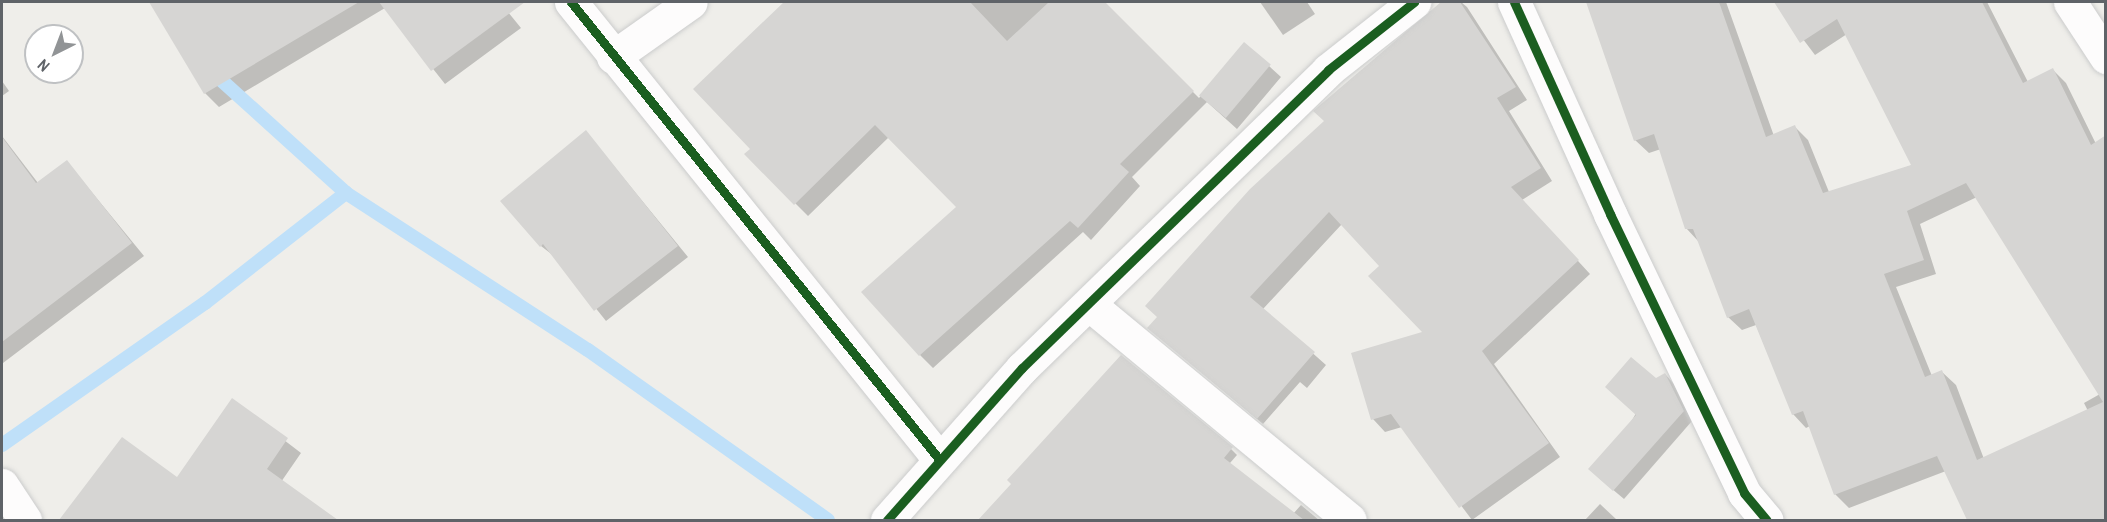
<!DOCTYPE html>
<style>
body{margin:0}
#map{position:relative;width:2107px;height:522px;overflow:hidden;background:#efeeea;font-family:"Archivo Narrow",sans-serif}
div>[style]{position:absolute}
.shadow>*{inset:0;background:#0003}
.stream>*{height:14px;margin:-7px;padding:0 7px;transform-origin:7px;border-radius:7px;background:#bfe0f9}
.building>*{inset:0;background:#d6d5d3;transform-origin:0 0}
.roads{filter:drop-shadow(0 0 2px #cbcccc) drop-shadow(0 0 2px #cbcccc)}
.minor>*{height:33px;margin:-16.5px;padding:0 16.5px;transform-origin:16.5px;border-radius:16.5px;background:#fdfcfc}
.cycleway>*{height:9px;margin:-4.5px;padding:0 4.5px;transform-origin:4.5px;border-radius:4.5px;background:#1b5e20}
span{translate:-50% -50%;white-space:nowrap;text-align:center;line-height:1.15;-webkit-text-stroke:4.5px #fff;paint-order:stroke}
.frame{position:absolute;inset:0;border:3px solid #5f6368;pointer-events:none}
.north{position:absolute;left:24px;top:24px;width:60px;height:60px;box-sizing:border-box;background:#fff;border:2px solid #bfc1c3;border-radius:50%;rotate:222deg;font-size:16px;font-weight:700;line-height:24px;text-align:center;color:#5f6368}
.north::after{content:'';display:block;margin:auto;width:21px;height:27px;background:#919496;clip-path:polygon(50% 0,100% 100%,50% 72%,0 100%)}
</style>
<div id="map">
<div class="shadow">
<div style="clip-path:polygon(151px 2px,500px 2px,521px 28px,445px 84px,385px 8px,219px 107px,205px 93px)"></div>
<div style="clip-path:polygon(789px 2px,1103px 2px,1199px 98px,1245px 44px,1281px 77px,1237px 129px,1207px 102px,1132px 177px,1140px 186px,1091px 240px,1083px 232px,933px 368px,920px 355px,958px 207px,889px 137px,808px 216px,746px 154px,752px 149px,695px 89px)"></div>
<div style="clip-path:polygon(1260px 2px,1307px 2px,1315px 14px,1283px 35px)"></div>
<div style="clip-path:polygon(1444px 2px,1461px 2px,1467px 7px,1527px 100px,1509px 111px,1552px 181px,1522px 200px,1590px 274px,1494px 364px,1560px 457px,1472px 520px,1402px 427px,1385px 432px,1373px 419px,1424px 333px,1382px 266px,1342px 224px,1263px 309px,1326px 365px,1307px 388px,1300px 382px,1263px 424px,1149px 328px,1326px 122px,1315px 111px)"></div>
<div style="clip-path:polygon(evenodd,1588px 2px,1726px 2px,1774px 136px,1795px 127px,1808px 140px,1829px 192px,1913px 165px,1847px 34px,1815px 55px,1775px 2px,1987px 2px,2028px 82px,2053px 70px,2066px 83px,2098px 148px,2106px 155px,2106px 520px,1968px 520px,1946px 471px,1849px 508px,1835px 494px,1810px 426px,1806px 428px,1793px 414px,1756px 325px,1742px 330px,1728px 317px,1699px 242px,1686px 228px,1661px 149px,1649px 153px,1635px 140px,1588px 2px,1977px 197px,2100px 394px,2084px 403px,2088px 411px,1984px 459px,1956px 385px,1942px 372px,1932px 376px,1896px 287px,1936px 274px,1920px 224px,1977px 197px)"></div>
<div style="clip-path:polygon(2px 81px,9px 91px,2px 96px)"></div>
<div style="clip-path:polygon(586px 132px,688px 257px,606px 321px,554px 256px,541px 246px)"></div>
<div style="clip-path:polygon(2px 136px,38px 183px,67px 162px,144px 256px,3px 363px)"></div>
<div style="clip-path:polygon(1665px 374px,1674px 384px,1692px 421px,1624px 499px,1599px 478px,1655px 380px)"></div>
<div style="clip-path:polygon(232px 400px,301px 453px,281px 482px,336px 520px,79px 520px,69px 511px,177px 479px)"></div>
<div style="clip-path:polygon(1225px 443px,1237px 455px,1180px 520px,980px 520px,1013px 485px)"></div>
<div style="clip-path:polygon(1260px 489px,1293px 514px,1301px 505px,1319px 520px,1237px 520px)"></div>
<div style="clip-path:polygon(1600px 504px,1617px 520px,1585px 520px)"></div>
</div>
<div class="stream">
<div style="left:210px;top:70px;width:183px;rotate:42.1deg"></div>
<div style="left:346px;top:193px;width:288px;rotate:33deg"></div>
<div style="left:588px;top:350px;width:294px;rotate:35.3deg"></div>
<div style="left:2px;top:445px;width:248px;rotate:-35deg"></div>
<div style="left:205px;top:303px;width:179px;rotate:-38deg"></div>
</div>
<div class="building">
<div style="clip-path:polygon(149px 2px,359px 2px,204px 94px)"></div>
<div style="clip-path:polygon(379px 2px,525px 2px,431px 71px)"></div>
<div style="clip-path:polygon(784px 2px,970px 2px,1007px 41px,1049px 2px,1105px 2px,1194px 91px,1120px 164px,1129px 172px,1078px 228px,1070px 221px,919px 356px,861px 292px,956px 207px,875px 125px,794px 205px,744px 154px,750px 149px,693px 89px)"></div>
<div style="clip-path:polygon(1441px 2px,1460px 2px,1516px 87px,1497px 98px,1541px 168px,1511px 187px,1579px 260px,1482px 351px,1549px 443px,1459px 508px,1391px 414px,1371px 420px,1351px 353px,1422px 332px,1368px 276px,1379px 266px,1329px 212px,1250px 297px,1315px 352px,1257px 419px,1147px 328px,1157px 317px,1145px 306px,1250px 189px,1324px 121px,1313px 111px)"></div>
<div style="clip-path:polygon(evenodd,1586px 2px,1719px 2px,1766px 137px,1795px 125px,1823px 193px,1911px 165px,1837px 19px,1800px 43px,1774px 2px,1982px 2px,2023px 83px,2053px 68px,2091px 145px,2106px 135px,2106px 520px,1967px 520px,1937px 456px,1834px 495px,1803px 411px,1792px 415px,1749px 309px,1727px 318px,1693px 229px,1685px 229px,1654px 134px,1634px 141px,1586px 2px,1966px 183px,2103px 402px,1977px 460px,1942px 370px,1925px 377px,1884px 274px,1924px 260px,1907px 211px,1966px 183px)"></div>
<div style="left:1244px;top:42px;width:35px;height:70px;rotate:40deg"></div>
<div style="clip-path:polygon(586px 130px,678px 246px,594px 311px,543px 244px,540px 247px,500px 201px)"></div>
<div style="clip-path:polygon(2px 137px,36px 183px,67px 160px,132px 243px,2px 342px)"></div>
<div style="clip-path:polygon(1121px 355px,1233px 447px,1224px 458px,1304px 520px,978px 520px,1011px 484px,1007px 480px)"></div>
<div style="clip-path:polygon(1631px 357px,1656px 378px,1665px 373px,1684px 411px,1613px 491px,1588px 469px,1636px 415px,1605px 387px)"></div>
<div style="clip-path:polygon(232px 398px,288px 438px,267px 469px,338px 520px,59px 520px,122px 437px,177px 477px)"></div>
</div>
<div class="roads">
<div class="minor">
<div style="left:571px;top:2px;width:587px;rotate:51.16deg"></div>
<div style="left:1514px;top:2px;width:233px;rotate:65.6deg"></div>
<div style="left:1610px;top:214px;width:310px;rotate:64.3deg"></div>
<div style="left:1744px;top:493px;width:35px;rotate:50deg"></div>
<div style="left:2070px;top:2px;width:66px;rotate:56.8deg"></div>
<div style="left:613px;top:57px;width:95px;rotate:-35.2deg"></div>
<div style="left:1090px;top:305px;width:337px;rotate:39.6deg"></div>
<div style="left:2px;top:485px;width:42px;rotate:56.7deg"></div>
<div style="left:887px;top:520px;width:203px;rotate:-48.4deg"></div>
<div style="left:1022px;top:368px;width:427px;rotate:-44.2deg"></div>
<div style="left:1328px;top:70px;width:110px;rotate:-38.3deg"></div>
</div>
</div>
<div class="cycleway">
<div style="left:571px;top:2px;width:587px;rotate:51.16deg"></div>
<div style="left:1514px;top:2px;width:233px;rotate:65.6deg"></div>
<div style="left:1610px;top:214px;width:310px;rotate:64.3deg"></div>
<div style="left:1744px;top:493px;width:35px;rotate:50deg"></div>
<div style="left:887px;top:520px;width:203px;rotate:-48.4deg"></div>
<div style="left:1022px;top:368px;width:427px;rotate:-44.2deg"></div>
<div style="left:1328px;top:70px;width:110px;rotate:-38.3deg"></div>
</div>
<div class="frame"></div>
<div class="north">N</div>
</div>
